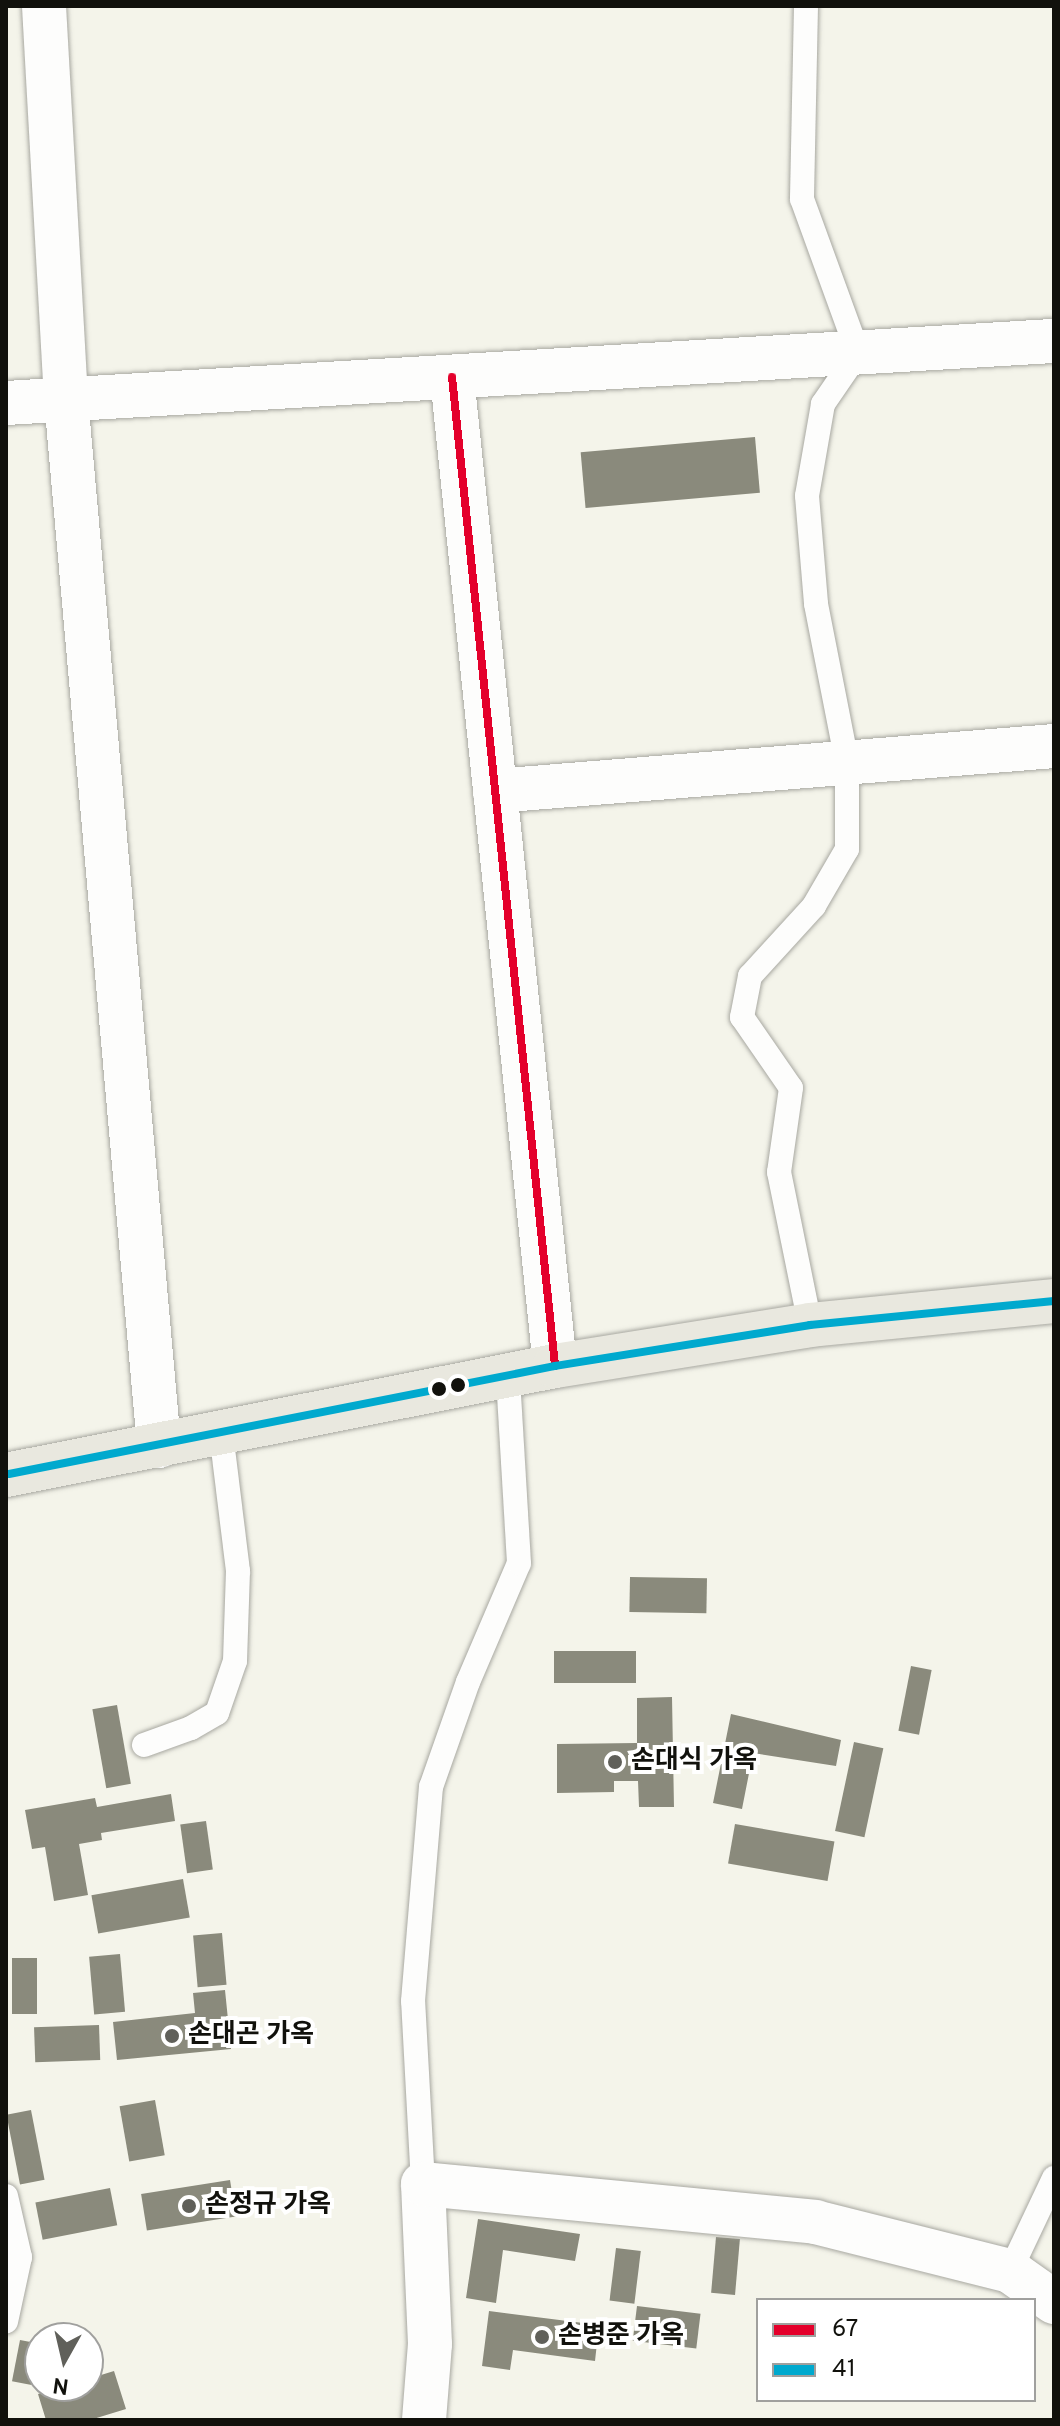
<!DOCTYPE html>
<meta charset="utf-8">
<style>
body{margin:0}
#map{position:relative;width:1060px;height:2426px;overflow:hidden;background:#f4f4ea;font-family:Overpass,"Noto Sans KR",sans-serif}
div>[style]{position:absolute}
.building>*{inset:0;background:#8a8a7c;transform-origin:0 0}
.roads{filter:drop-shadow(0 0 2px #a8a8a1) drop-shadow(0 0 2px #a8a8a1)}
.service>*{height:24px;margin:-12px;padding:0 12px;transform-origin:12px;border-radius:12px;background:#fdfdfc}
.minor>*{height:44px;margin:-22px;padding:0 22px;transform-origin:22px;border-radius:22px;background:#fdfdfc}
.primary>*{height:44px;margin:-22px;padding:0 22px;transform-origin:22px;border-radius:22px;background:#e9e8df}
.bus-1>*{height:8px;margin:-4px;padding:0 4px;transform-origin:4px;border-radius:4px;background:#e4002b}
.bus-2>*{height:8px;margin:-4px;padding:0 4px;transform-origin:4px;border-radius:4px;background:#00a9ce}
.dots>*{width:22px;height:22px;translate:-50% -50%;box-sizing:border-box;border:4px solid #fff;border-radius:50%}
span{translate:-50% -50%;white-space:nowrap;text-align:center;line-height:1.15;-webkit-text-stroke:8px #fff;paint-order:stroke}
.poi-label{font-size:26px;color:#11110c;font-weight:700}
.left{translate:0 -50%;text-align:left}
.frame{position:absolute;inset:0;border:8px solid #11110c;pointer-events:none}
.legend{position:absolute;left:756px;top:2298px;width:280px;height:104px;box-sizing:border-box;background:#fff;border:2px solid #a0a09e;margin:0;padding:10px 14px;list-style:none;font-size:24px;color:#11110c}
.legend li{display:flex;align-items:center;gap:16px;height:40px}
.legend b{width:40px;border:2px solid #a0a09e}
.north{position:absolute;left:24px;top:2322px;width:80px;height:80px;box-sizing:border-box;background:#fff;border:2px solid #a0a09e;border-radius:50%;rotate:188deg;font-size:22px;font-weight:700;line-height:32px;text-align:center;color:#11110c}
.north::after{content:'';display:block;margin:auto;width:28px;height:36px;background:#60605a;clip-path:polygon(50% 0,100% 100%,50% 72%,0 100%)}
</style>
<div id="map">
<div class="building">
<div style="left:755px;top:437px;width:56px;height:175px;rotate:85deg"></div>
<div style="left:630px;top:1577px;width:77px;height:35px;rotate:1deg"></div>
<div style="left:554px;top:1651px;width:82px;height:32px"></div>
<div style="left:911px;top:1666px;width:21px;height:66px;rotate:11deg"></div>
<div style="clip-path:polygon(672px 1697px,674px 1807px,639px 1807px,638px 1781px,614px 1781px,614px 1792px,557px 1793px,557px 1744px,637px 1743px,637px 1698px)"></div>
<div style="left:117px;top:1705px;width:80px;height:25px;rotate:80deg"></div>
<div style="clip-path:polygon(731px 1714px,841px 1740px,836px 1766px,753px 1753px,742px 1809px,713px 1803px)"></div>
<div style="left:854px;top:1742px;width:30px;height:91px;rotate:12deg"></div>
<div style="clip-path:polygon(171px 1794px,175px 1821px,101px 1833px,102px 1840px,79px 1844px,88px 1895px,54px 1901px,45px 1847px,32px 1849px,25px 1810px,95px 1798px,97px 1807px)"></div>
<div style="left:206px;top:1821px;width:49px;height:26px;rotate:82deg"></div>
<div style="left:735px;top:1824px;width:101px;height:40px;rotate:10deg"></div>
<div style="left:183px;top:1879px;width:39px;height:93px;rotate:80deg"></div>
<div style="left:222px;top:1933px;width:52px;height:29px;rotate:85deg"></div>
<div style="left:120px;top:1954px;width:58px;height:31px;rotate:85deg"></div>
<div style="left:12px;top:1958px;width:25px;height:56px"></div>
<div style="clip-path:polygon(225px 1990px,231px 2049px,117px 2060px,113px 2022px,195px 2013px,193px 1993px)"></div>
<div style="left:99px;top:2025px;width:35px;height:65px;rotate:88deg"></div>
<div style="left:155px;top:2100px;width:56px;height:36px;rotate:80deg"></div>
<div style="left:31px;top:2110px;width:71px;height:25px;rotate:79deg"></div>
<div style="left:230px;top:2180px;width:37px;height:90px;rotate:81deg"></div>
<div style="left:110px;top:2188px;width:38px;height:76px;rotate:79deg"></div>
<div style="clip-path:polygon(478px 2219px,580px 2234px,575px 2261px,503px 2250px,496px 2303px,466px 2298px)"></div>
<div style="left:716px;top:2237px;width:24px;height:56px;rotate:5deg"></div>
<div style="left:616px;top:2248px;width:25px;height:53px;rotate:7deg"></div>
<div style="left:637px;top:2306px;width:64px;height:35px;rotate:7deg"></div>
<div style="clip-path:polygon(489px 2311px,599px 2325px,595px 2361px,513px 2350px,510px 2370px,482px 2366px)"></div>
<div style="left:20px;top:2340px;width:20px;height:42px;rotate:11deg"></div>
<div style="clip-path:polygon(114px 2371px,126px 2409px,90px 2420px,46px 2420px,38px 2394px,64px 2386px,88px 2386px,88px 2379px)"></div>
</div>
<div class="roads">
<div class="service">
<div style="left:806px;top:6px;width:193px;rotate:91.2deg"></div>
<div style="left:802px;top:199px;width:164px;rotate:70deg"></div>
<div style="left:858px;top:353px;width:62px;rotate:124.5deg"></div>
<div style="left:823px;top:404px;width:93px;rotate:99.9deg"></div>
<div style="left:807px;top:496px;width:108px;rotate:85.2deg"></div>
<div style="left:816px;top:604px;width:161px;rotate:78.9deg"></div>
<div style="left:847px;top:762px;width:87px;rotate:90deg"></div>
<div style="left:847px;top:849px;width:66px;rotate:120.1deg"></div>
<div style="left:814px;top:906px;width:95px;rotate:132.4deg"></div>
<div style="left:750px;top:976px;width:42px;rotate:101deg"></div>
<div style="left:742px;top:1017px;width:86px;rotate:55.4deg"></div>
<div style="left:791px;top:1088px;width:85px;rotate:98.1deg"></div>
<div style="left:779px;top:1172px;width:156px;rotate:78.5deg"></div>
<div style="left:144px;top:1745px;width:50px;rotate:-19.9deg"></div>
<div style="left:191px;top:1728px;width:30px;rotate:-30deg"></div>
<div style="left:217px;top:1713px;width:55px;rotate:-70.9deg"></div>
<div style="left:235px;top:1661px;width:90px;rotate:-88.1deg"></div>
<div style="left:238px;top:1571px;width:139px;rotate:-97deg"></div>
<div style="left:423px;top:2184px;width:183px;rotate:-93.1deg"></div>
<div style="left:413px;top:2001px;width:215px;rotate:-85.2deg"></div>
<div style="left:431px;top:1787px;width:111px;rotate:-70.6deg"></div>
<div style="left:468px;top:1682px;width:129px;rotate:-66.8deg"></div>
<div style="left:519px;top:1563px;width:187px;rotate:-93.4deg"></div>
<div style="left:6px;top:2196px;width:63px;rotate:77.1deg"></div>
<div style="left:20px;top:2257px;width:66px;rotate:102.2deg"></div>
<div style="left:1010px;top:2271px;width:103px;rotate:-64.7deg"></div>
</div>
<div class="minor">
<div style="left:44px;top:6px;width:394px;rotate:86.8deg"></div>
<div style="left:66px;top:399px;width:1051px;rotate:84.92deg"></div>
<div style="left:452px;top:377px;width:994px;rotate:84.05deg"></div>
<div style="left:6px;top:403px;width:1050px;rotate:-3.39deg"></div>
<div style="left:495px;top:791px;width:561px;rotate:-4.6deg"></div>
<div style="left:424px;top:2420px;width:76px;rotate:-85.5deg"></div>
<div style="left:430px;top:2344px;width:160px;rotate:-92.5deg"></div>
<div style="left:423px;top:2184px;width:394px;rotate:5.5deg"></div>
<div style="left:815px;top:2222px;width:201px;rotate:14.1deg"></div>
<div style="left:1010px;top:2271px;width:54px;rotate:35.2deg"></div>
</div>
<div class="primary">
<div style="left:6px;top:1475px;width:560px;rotate:-11.23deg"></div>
<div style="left:555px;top:1366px;width:258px;rotate:-9.1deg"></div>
<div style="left:810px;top:1325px;width:245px;rotate:-5.6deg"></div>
</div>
</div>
<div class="bus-1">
<div style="left:452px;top:377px;width:994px;rotate:84.05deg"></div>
</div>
<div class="bus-2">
<div style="left:9px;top:1474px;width:557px;rotate:-11.19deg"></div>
<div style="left:555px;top:1366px;width:258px;rotate:-9.1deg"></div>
<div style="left:810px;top:1325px;width:245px;rotate:-5.6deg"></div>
</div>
<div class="dots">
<div style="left:458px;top:1385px;background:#11110c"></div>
<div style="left:439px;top:1389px;background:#11110c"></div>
<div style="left:615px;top:1762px;background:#60605a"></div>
<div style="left:172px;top:2036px;background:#60605a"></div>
<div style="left:189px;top:2206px;background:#60605a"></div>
<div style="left:542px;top:2337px;background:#60605a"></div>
</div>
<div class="poi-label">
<span class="left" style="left:631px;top:1762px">손대식 가옥</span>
<span class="left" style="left:188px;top:2036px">손대곤 가옥</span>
<span class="left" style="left:205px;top:2206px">손정규 가옥</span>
<span class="left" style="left:558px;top:2337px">손병준 가옥</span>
</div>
<div class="frame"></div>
<ul class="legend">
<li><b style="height:10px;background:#e4002b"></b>67</li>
<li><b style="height:10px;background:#00a9ce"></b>41</li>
</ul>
<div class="north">N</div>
</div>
